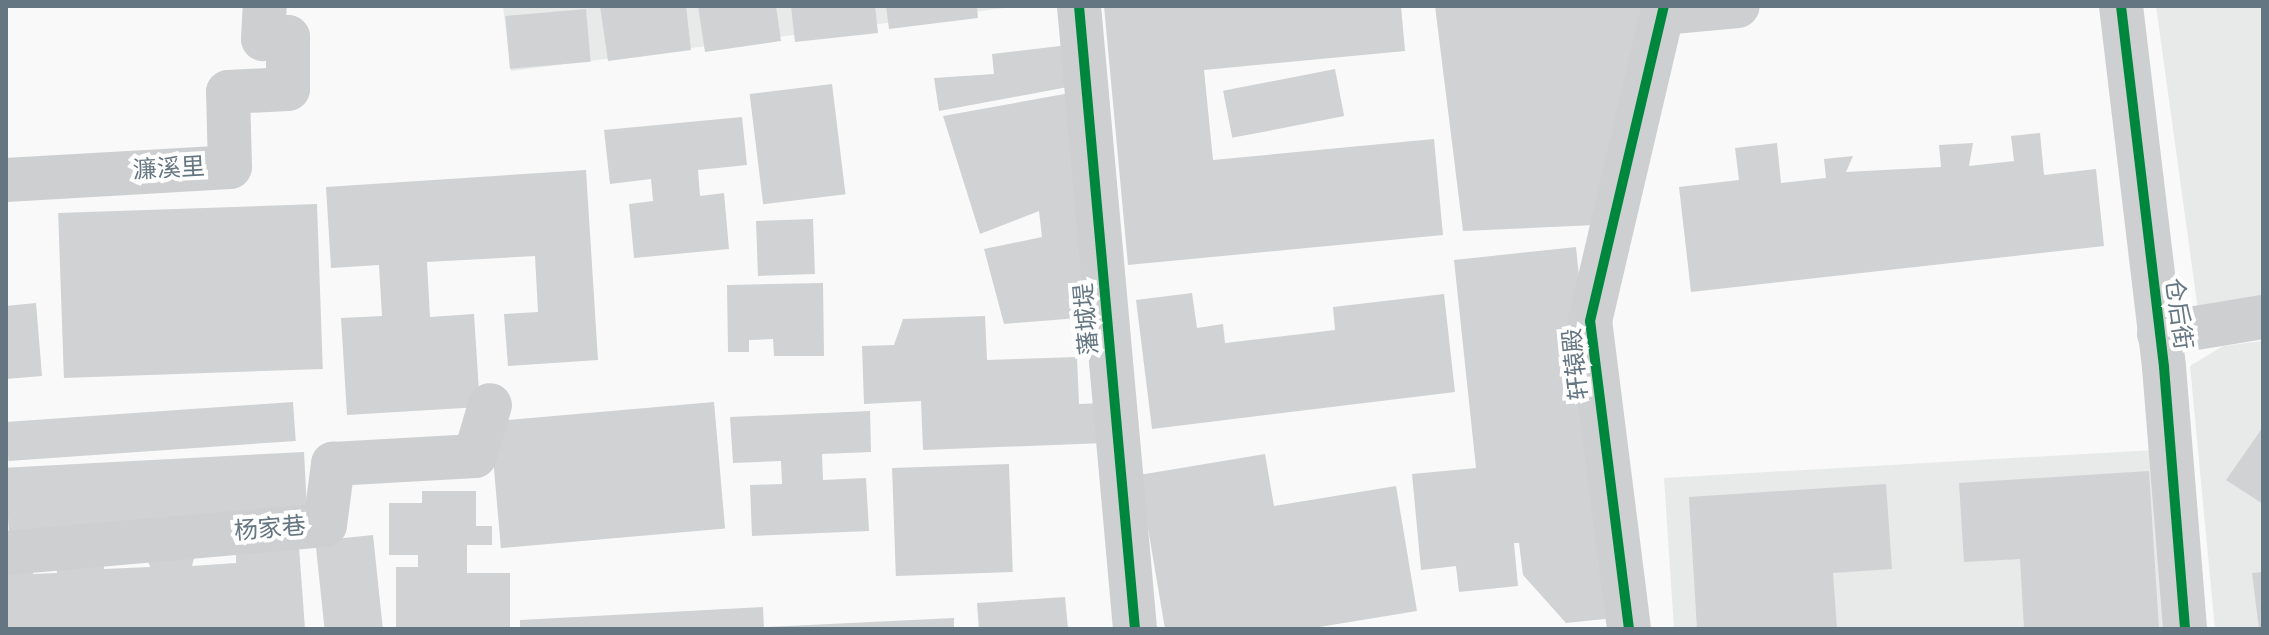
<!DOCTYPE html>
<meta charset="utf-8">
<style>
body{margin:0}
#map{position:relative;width:2269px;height:635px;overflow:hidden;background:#f9f9f9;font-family:"Alegreya Sans","Noto Sans SC",sans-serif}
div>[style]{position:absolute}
.built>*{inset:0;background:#e8e9e9}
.building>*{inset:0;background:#d0d2d3;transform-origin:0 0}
.minor>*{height:44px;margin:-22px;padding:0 22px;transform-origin:22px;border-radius:22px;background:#cecfd0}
.cycleway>*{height:10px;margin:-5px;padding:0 5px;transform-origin:5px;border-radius:5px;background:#00873e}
span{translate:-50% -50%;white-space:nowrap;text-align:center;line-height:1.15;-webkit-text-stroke:8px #fff;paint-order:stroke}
.street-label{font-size:24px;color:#657683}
.frame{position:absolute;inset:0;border:8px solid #657683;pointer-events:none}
</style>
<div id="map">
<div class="built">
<div style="clip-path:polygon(503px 6px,1019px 6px,511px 71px)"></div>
<div style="clip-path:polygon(2156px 6px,2263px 6px,2263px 302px,2198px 310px)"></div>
<div style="clip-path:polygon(2263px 341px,2263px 629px,2215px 629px,2190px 366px,2223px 346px)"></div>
<div style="clip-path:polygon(2154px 450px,2166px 629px,1674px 629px,1664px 478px)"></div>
</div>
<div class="building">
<div style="clip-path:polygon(600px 6px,686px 6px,691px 50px,608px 61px)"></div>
<div style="clip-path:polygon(698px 6px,776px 6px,781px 41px,705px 52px)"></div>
<div style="clip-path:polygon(791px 6px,875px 6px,878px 33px,795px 42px)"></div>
<div style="clip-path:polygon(886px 6px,977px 6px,978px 18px,889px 29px)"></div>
<div style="clip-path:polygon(1104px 6px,1401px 6px,1405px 51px,1204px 70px,1213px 160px,1434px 139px,1443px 235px,1128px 265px)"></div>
<div style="clip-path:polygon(1435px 6px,1645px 6px,1595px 225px,1463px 231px)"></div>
<div style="left:586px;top:9px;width:53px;height:81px;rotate:85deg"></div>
<div style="clip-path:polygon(1068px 45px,1073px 86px,939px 111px,934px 78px,994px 74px,992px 54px)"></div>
<div style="left:1335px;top:69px;width:48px;height:114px;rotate:79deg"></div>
<div style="left:832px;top:84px;width:111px;height:83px;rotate:83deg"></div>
<div style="clip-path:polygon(1081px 91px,1091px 317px,1004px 324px,984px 249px,1042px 237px,1039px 211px,980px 234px,943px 116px)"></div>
<div style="clip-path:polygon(742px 117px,747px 165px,698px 170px,700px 196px,724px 193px,729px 249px,634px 258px,629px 204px,653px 201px,651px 179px,610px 184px,604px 130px)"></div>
<div style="clip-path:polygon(2040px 133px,2044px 175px,2096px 169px,2104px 246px,1691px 292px,1679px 187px,1739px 180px,1735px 148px,1777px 143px,1781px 183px,1826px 178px,1824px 159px,1853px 156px,1846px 172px,1941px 167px,1939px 145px,1973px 143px,1969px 166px,2014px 161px,2011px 136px)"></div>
<div style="clip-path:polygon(586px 170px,598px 360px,508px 366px,504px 314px,538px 312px,535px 256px,427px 262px,430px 317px,474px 314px,480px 407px,347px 415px,341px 318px,382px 316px,379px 265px,331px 268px,326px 187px)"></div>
<div style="left:317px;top:204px;width:165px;height:259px;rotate:88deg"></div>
<div style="left:813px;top:219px;width:55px;height:57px;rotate:88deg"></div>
<div style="clip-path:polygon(1576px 247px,1614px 618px,1566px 623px,1523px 575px,1519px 543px,1514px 543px,1518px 586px,1459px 592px,1456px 566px,1421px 570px,1412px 474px,1476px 468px,1454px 260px)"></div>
<div style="clip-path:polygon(823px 283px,824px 356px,774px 356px,773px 339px,749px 340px,749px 352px,728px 352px,727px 285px)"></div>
<div style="clip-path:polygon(1192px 293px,1197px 328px,1223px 324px,1225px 343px,1335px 330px,1333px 307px,1444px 294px,1455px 392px,1152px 429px,1136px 300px)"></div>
<div style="clip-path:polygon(36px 303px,42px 376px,6px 379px,6px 306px)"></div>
<div style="clip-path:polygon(985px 316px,987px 360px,1077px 357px,1079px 404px,1103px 403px,1104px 443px,923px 450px,921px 401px,864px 404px,862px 346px,894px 345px,903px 319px)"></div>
<div style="left:293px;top:402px;width:39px;height:288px;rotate:86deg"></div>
<div style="left:714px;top:402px;width:127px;height:225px;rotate:85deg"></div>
<div style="clip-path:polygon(870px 411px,871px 452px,822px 454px,823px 480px,866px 478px,869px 531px,752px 536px,750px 485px,782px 484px,781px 461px,733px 463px,730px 417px)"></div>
<div style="clip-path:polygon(2263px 427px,2263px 504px,2226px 480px)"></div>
<div style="left:304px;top:452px;width:67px;height:299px;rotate:87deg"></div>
<div style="clip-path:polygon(1265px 454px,1274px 506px,1396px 486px,1417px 611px,1307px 629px,1165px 629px,1139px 475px)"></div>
<div style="left:1009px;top:464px;width:108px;height:117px;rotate:88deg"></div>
<div style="clip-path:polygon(2149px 471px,2159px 629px,2024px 629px,2020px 559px,1964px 562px,1959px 483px)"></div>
<div style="clip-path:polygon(1886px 484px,1892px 569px,1833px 573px,1837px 629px,1697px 629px,1689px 497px)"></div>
<div style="clip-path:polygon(422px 491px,476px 491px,476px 526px,492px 526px,492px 545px,467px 545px,467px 573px,510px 573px,510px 629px,396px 629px,396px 567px,418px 567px,418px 555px,389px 555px,389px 503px,422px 503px)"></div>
<div style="left:373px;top:535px;width:95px;height:58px;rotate:84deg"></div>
<div style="clip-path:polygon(299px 547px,305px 629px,6px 629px,6px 564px,31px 561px,33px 574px,57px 573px,56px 559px,104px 557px,104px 569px,150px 567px,146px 554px,196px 551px,192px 566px,236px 563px,236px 551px)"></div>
<div style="clip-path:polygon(2263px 572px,2263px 629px,2259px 629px,2252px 573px)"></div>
<div style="clip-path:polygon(1065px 597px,1068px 629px,979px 629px,977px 603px)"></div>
<div style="clip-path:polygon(763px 607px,764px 629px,520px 629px,520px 620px)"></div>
<div style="clip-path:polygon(954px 618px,954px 629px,767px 629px,767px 627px)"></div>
</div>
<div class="minor">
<div style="left:1079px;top:6px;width:626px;rotate:84.86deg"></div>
<div style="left:2121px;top:6px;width:364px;rotate:83.2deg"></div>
<div style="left:2164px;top:367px;width:263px;rotate:85.4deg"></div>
<div style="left:1662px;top:13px;width:76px;rotate:-5.3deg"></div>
<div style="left:6px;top:180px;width:224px;rotate:-3.3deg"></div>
<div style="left:230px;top:167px;width:75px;rotate:-91.5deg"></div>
<div style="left:228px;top:92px;width:60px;rotate:-2.9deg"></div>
<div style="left:288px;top:89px;width:52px;rotate:-90deg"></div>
<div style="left:288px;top:37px;width:25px;rotate:175deg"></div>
<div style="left:263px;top:39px;width:33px;rotate:-87deg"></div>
<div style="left:2159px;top:334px;width:105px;rotate:-9.3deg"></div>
<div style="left:6px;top:553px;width:320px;rotate:-5deg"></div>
<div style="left:325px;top:525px;width:62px;rotate:-82.5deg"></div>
<div style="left:333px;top:464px;width:142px;rotate:-3.2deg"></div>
<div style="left:475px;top:456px;width:53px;rotate:-73.6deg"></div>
<div style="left:1629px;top:629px;width:310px;rotate:-97.2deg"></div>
<div style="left:1590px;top:321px;width:324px;rotate:-76.8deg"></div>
</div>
<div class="cycleway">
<div style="left:1079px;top:6px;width:626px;rotate:84.86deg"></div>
<div style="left:2121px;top:6px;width:364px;rotate:83.2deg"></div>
<div style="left:2164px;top:367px;width:263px;rotate:85.4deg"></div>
<div style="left:1629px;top:629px;width:310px;rotate:-97.2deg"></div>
<div style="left:1590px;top:321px;width:324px;rotate:-76.8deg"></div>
</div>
<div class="street-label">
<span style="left:169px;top:170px;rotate:-3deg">濂溪里</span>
<span style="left:2177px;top:314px;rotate:82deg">仓后街</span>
<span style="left:1088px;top:319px;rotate:-95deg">藩城堤</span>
<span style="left:1577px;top:364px;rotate:-96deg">轩辕殿</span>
<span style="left:270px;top:530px;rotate:-5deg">杨家巷</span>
</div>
<div class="frame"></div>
</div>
